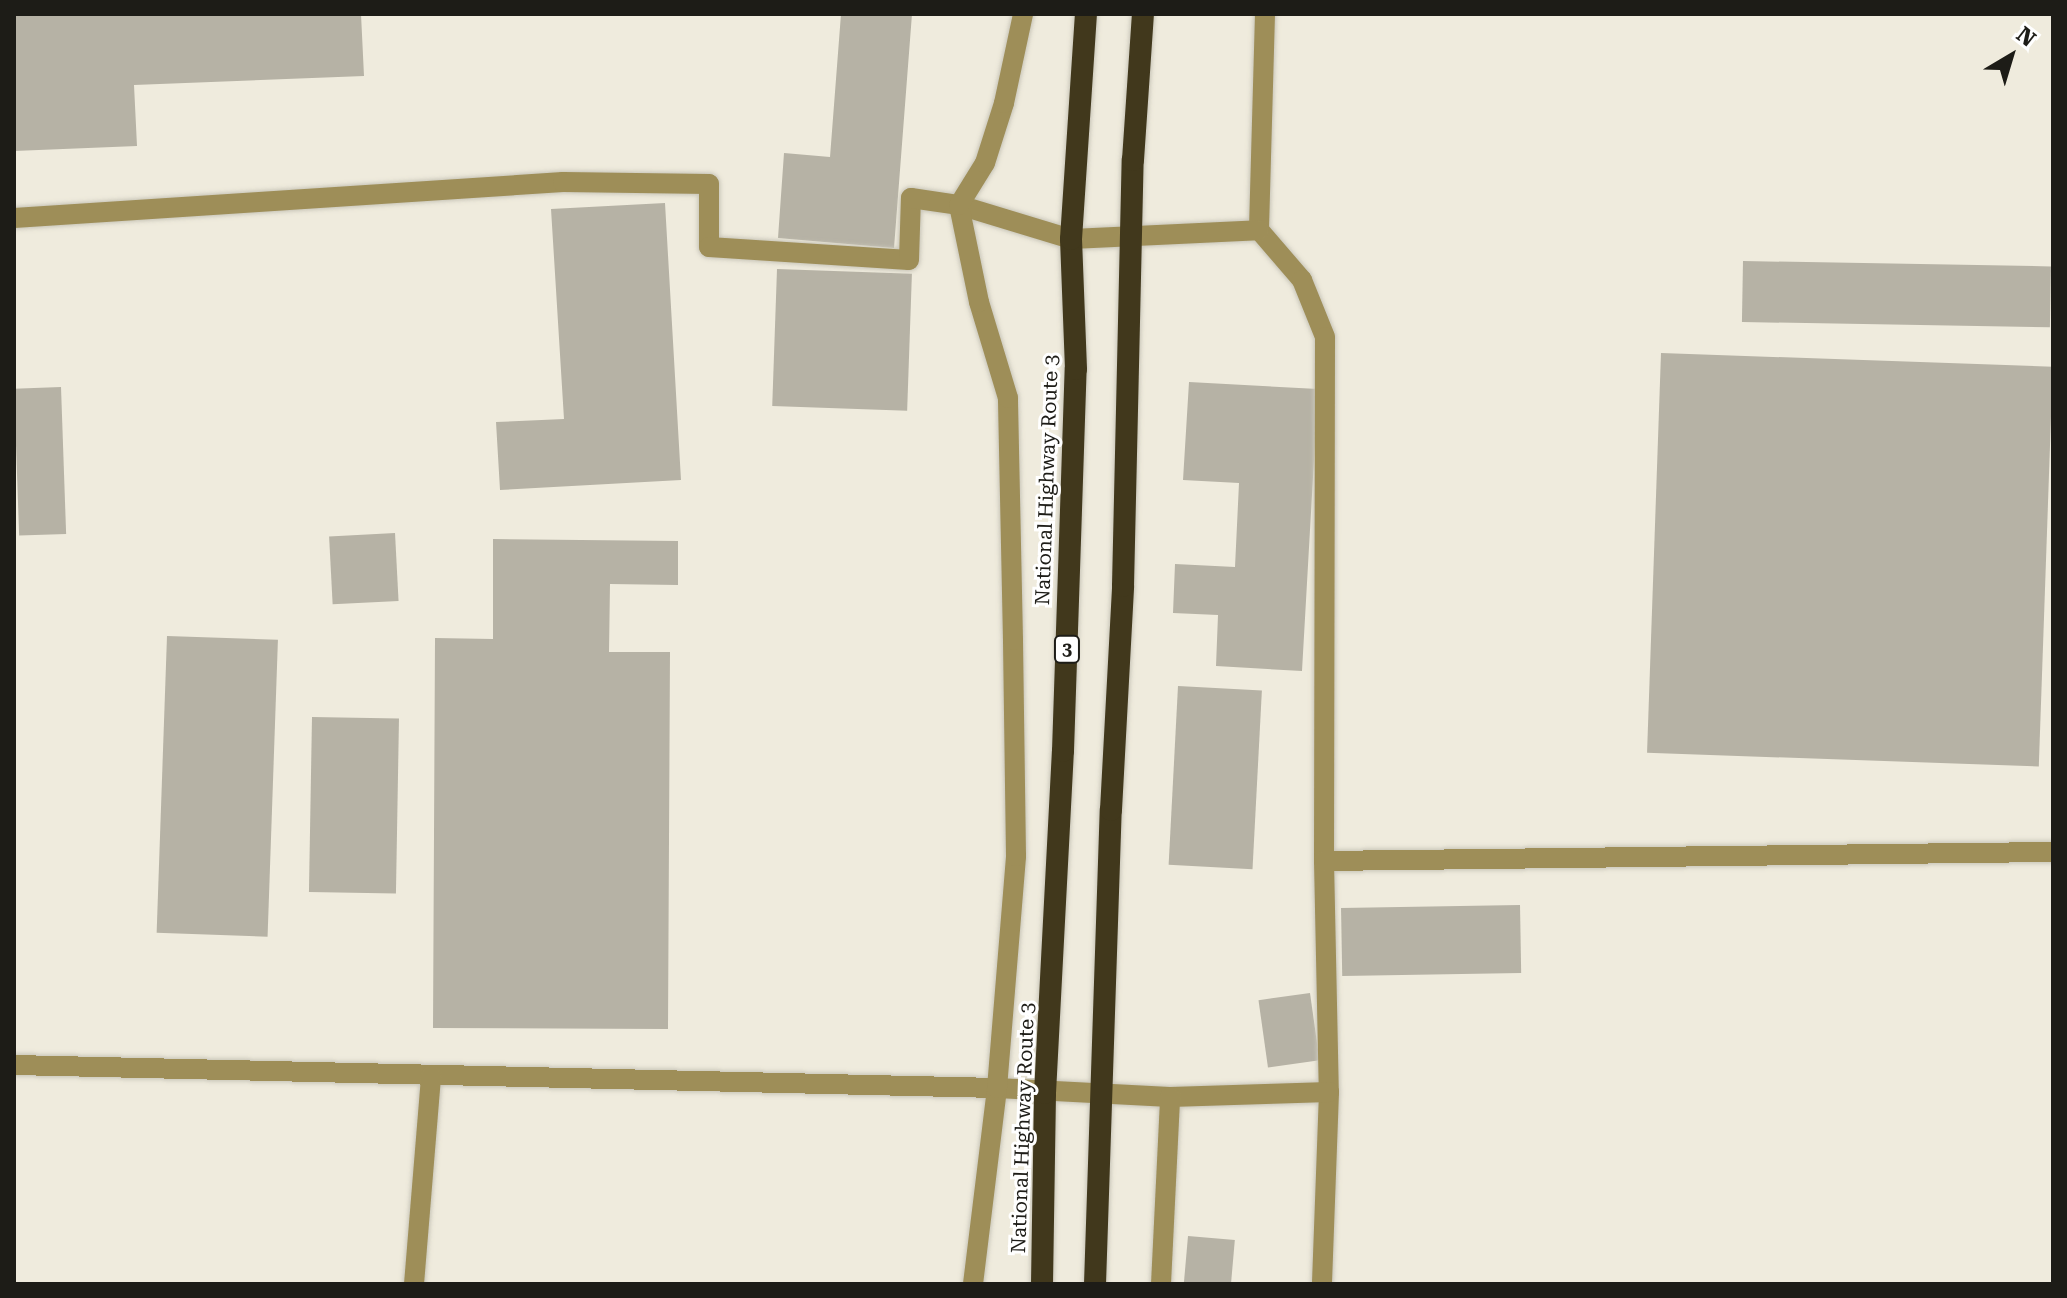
<!DOCTYPE html>
<style>
body{margin:0}
#map{position:relative;width:2067px;height:1298px;overflow:hidden;background:#efebdd;font-family:"Roboto Serif",serif}
div>[style]{position:absolute}
.building>*{inset:0;background:#b6b2a5;transform-origin:0 0}
.roads{filter:drop-shadow(0 0 2px #c9c6b9) drop-shadow(0 0 2px #c9c6b9)}
.service>*{height:20px;margin:-10px;padding:0 10px;transform-origin:10px;border-radius:10px;background:#9e8e58}
.minor>*{height:20px;margin:-10px;padding:0 10px;transform-origin:10px;border-radius:10px;background:#9e8e58}
.trunk>*{height:22px;margin:-11px;padding:0 11px;transform-origin:11px;border-radius:11px;background:#41381c}
span{translate:-50% -50%;white-space:nowrap;text-align:center;line-height:1.15;-webkit-text-stroke:6px #fff;paint-order:stroke}
.shield-label span{padding:2px 6px;background:#fff;border:2px solid;border-radius:6px;-webkit-text-stroke-width:0}
.shield-label{font-size:18px;color:#1d1c17;font-weight:700}
.street-label{font-size:20px;color:#1d1c17}
.frame{position:absolute;inset:0;border:16px solid #1d1c17;pointer-events:none}
.north{position:absolute;left:1971px;top:16px;width:80px;height:80px;-webkit-text-stroke:6px #fff;paint-order:stroke;rotate:38deg;font-size:22px;font-weight:700;line-height:32px;text-align:center;color:#1d1c17}
.north::after{content:'';display:block;margin:auto;width:28px;height:36px;background:#1d1c17;clip-path:polygon(50% 0,100% 100%,50% 72%,0 100%)}
</style>
<div id="map">
<div class="building">
<div style="clip-path:polygon(14px 14px,361px 14px,364px 76px,134px 85px,137px 146px,14px 151px)"></div>
<div style="clip-path:polygon(841px 14px,912px 14px,894px 248px,778px 238px,784px 153px,830px 157px)"></div>
<div style="clip-path:polygon(665px 203px,681px 480px,500px 490px,496px 422px,564px 419px,551px 209px)"></div>
<div style="left:1743px;top:261px;width:308px;height:61px;rotate:1deg"></div>
<div style="left:777px;top:269px;width:135px;height:137px;rotate:2deg"></div>
<div style="left:1661px;top:353px;width:392px;height:400px;rotate:2deg"></div>
<div style="clip-path:polygon(1189px 382px,1318px 389px,1302px 671px,1216px 666px,1218px 615px,1173px 613px,1175px 564px,1235px 567px,1239px 483px,1183px 480px)"></div>
<div style="left:61px;top:387px;width:147px;height:47px;rotate:88deg"></div>
<div style="left:395px;top:533px;width:68px;height:66px;rotate:87deg"></div>
<div style="clip-path:polygon(493px 539px,678px 541px,678px 585px,610px 584px,609px 652px,670px 652px,668px 1029px,433px 1028px,435px 638px,493px 639px)"></div>
<div style="left:167px;top:636px;width:111px;height:297px;rotate:2deg"></div>
<div style="left:1178px;top:686px;width:84px;height:179px;rotate:3deg"></div>
<div style="left:312px;top:717px;width:87px;height:175px;rotate:1deg"></div>
<div style="left:1520px;top:905px;width:68px;height:179px;rotate:89deg"></div>
<div style="left:1310px;top:993px;width:68px;height:52px;rotate:82deg"></div>
<div style="left:1188px;top:1236px;width:47px;height:48px;rotate:5deg"></div>
</div>
<div class="roads">
<div class="service">
<div style="left:14px;top:218px;width:550px;rotate:-3.75deg"></div>
<div style="left:563px;top:182px;width:146px;rotate:0.8deg"></div>
<div style="left:709px;top:184px;width:63px;rotate:90deg"></div>
<div style="left:709px;top:247px;width:200px;rotate:3.7deg"></div>
<div style="left:909px;top:260px;width:62px;rotate:-88.2deg"></div>
<div style="left:911px;top:198px;width:49px;rotate:8.3deg"></div>
</div>
<div class="minor">
<div style="left:1265px;top:14px;width:216px;rotate:91.6deg"></div>
<div style="left:1259px;top:230px;width:66px;rotate:49.3deg"></div>
<div style="left:1302px;top:280px;width:61px;rotate:68deg"></div>
<div style="left:1325px;top:337px;width:524px;rotate:90.11deg"></div>
<div style="left:1324px;top:861px;width:231px;rotate:88.8deg"></div>
<div style="left:1329px;top:1092px;width:192px;rotate:92.1deg"></div>
<div style="left:959px;top:205px;width:117px;rotate:16.9deg"></div>
<div style="left:1071px;top:239px;width:188px;rotate:-2.7deg"></div>
<div style="left:1324px;top:861px;width:729px;rotate:-0.71deg"></div>
<div style="left:14px;top:1065px;width:983px;rotate:1.34deg"></div>
<div style="left:997px;top:1088px;width:173px;rotate:3deg"></div>
<div style="left:1170px;top:1097px;width:159px;rotate:-1.8deg"></div>
<div style="left:414px;top:1284px;width:209px;rotate:-85.3deg"></div>
<div style="left:973px;top:1284px;width:197px;rotate:-83deg"></div>
<div style="left:997px;top:1088px;width:233px;rotate:-85.3deg"></div>
<div style="left:1016px;top:856px;width:216px;rotate:-90.8deg"></div>
<div style="left:1013px;top:640px;width:242px;rotate:-91.2deg"></div>
<div style="left:1008px;top:398px;width:100px;rotate:-106.8deg"></div>
<div style="left:979px;top:302px;width:99px;rotate:-101.7deg"></div>
<div style="left:959px;top:205px;width:49px;rotate:-58.2deg"></div>
<div style="left:985px;top:163px;width:63px;rotate:-72.4deg"></div>
<div style="left:1004px;top:103px;width:91px;rotate:-77.9deg"></div>
<div style="left:1161px;top:1284px;width:187px;rotate:-87.2deg"></div>
</div>
<div class="trunk">
<div style="left:1042px;top:1284px;width:191px;rotate:-89.1deg"></div>
<div style="left:1045px;top:1093px;width:342px;rotate:-87deg"></div>
<div style="left:1063px;top:751px;width:382px;rotate:-88.1deg"></div>
<div style="left:1076px;top:369px;width:130px;rotate:-92.2deg"></div>
<div style="left:1071px;top:239px;width:225px;rotate:-86.2deg"></div>
<div style="left:1095px;top:1284px;width:474px;rotate:-88.1deg"></div>
<div style="left:1111px;top:810px;width:224px;rotate:-86.9deg"></div>
<div style="left:1123px;top:586px;width:426px;rotate:-88.7deg"></div>
<div style="left:1133px;top:160px;width:146px;rotate:-86.1deg"></div>
</div>
</div>
<div class="shield-label">
<span style="left:1067px;top:649px">3</span>
</div>
<div class="street-label">
<span style="left:1047px;top:480px;rotate:-88deg">National Highway Route 3</span>
<span style="left:1023px;top:1128px;rotate:-88deg">National Highway Route 3</span>
</div>
<div class="frame"></div>
<div class="north">N</div>
</div>
